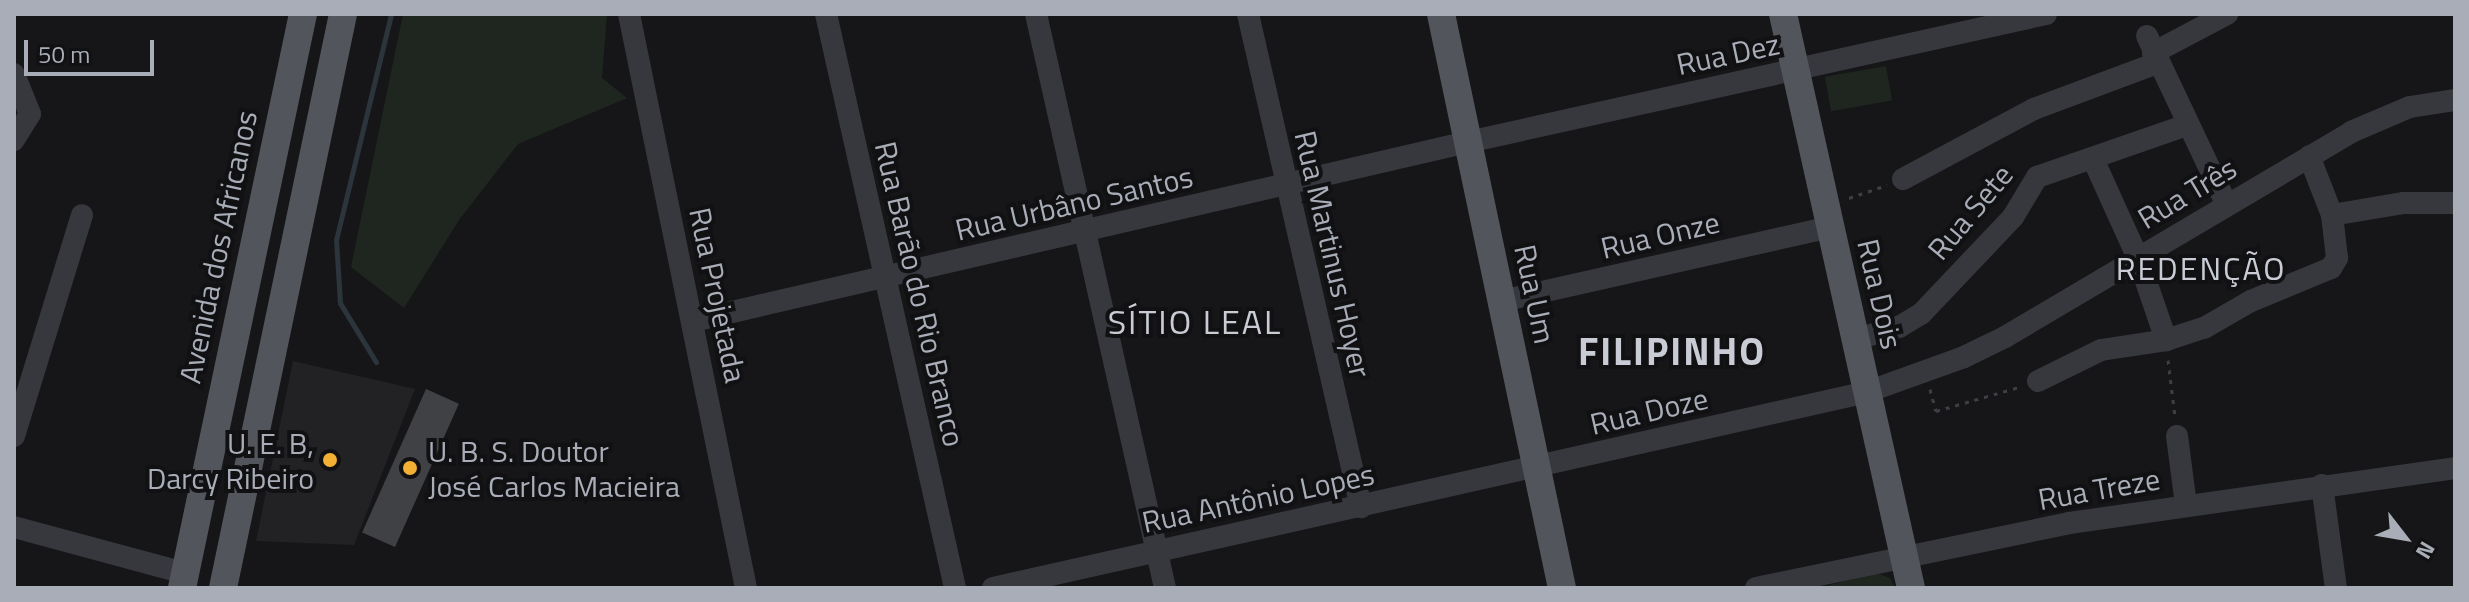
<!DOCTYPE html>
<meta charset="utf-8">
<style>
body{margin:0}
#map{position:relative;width:2469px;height:602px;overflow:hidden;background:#161618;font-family:"Titillium Web",sans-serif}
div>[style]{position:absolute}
.built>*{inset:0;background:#222225}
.green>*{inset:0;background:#1e261f;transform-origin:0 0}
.stream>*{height:5px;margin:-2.5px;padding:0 2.5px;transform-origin:2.5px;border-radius:2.5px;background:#2c353c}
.building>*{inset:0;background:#404145;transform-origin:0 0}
.path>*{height:3px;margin-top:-1.5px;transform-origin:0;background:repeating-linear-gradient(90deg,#3d3f44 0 4px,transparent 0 10px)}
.minor>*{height:22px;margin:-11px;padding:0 11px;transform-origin:11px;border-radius:11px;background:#37383d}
.major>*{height:28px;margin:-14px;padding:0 14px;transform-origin:14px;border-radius:14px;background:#53555c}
.dots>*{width:22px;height:22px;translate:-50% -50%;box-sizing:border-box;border:4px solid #111113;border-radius:50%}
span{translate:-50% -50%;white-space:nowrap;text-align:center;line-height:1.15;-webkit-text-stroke:8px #111113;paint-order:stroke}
.street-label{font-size:30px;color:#a8adb8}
.poi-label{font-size:30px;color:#a8adb8}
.right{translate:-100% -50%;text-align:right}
.left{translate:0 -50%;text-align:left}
.neighbourhood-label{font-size:32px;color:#c9ccd4;letter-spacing:2px}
.quarter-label{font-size:34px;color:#c9ccd4;letter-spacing:2px}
.district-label{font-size:38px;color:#c9ccd4;font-weight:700;letter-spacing:2px}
.frame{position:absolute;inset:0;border:16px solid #a8adb8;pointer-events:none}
.north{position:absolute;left:2365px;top:498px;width:80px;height:80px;-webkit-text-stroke:6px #111113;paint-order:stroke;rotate:121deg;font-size:22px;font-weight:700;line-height:32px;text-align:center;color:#a8adb8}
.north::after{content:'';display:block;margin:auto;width:28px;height:36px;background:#a8adb8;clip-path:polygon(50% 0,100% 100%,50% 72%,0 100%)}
.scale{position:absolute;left:24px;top:40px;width:130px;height:36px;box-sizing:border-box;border:4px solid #a8adb8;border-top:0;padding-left:10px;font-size:24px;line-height:28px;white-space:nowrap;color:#a8adb8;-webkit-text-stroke:6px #111113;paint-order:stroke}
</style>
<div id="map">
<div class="built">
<div style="clip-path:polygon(293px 361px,415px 389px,354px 545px,256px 541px)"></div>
</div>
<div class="green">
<div style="clip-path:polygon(403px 14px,607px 14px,602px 78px,627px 98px,518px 144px,459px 220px,404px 308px,351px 267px)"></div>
<div style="left:1886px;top:66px;width:35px;height:62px;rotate:80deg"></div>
<div style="clip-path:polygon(1876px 573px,1890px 578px,1895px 588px,1819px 588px)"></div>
</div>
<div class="stream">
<div style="left:376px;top:362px;width:69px;rotate:-121.4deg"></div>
<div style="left:340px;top:303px;width:63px;rotate:-93.6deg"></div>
<div style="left:336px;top:240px;width:233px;rotate:-76.3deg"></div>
</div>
<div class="building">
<div style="left:426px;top:389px;width:36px;height:157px;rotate:24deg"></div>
</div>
<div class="path">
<div style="left:1849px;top:198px;width:40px;rotate:-18.9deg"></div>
<div style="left:2168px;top:360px;width:56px;rotate:82.9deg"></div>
<div style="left:1930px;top:389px;width:23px;rotate:75deg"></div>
<div style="left:1936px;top:411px;width:86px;rotate:-16.1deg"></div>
</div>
<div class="minor">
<div style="left:629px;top:14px;width:586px;rotate:78.48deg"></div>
<div style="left:826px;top:14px;width:588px;rotate:77.33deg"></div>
<div style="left:1036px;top:14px;width:588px;rotate:77.33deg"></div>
<div style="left:1248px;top:14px;width:506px;rotate:77.09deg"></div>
<div style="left:2147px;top:36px;width:185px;rotate:64.7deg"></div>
<div style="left:2153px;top:53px;width:84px;rotate:-27.8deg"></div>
<div style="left:14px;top:74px;width:43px;rotate:68.2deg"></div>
<div style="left:30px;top:114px;width:31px;rotate:122deg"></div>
<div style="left:2093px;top:159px;width:109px;rotate:65.6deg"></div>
<div style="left:2138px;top:258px;width:87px;rotate:71.1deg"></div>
<div style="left:1903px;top:179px;width:149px;rotate:-28.1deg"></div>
<div style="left:2034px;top:109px;width:131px;rotate:-20.5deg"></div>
<div style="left:2332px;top:215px;width:73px;rotate:-9.5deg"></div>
<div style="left:2404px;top:203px;width:51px"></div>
<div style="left:1502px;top:301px;width:337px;rotate:-12.7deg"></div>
<div style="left:693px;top:321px;width:795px;rotate:-13.01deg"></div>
<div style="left:1468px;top:142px;width:592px;rotate:-12.49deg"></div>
<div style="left:1856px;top:339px;width:45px;rotate:-15.6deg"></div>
<div style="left:1899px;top:327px;width:26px;rotate:-31deg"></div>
<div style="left:1921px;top:314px;width:134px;rotate:-46.5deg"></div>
<div style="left:2013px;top:217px;width:47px;rotate:-59deg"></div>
<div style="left:2037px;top:177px;width:159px;rotate:-19.1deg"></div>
<div style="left:2038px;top:381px;width:70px;rotate:-26.2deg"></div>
<div style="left:2101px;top:350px;width:66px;rotate:-8.7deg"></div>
<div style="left:2166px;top:340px;width:40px;rotate:-18deg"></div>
<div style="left:2204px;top:328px;width:54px;rotate:-29.9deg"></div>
<div style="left:2251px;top:301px;width:87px;rotate:-22.4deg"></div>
<div style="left:2331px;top:268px;width:12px;rotate:-59deg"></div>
<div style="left:2337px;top:258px;width:43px;rotate:-96.6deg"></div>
<div style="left:2332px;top:215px;width:63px;rotate:-111.3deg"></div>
<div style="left:14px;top:436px;width:231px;rotate:-72.9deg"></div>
<div style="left:2177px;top:436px;width:70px;rotate:82.6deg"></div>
<div style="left:2322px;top:485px;width:104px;rotate:82.3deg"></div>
<div style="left:14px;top:527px;width:176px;rotate:15.1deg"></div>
<div style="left:993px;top:588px;width:896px;rotate:-12.64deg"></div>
<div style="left:1867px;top:392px;width:103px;rotate:-19.8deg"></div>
<div style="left:1964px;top:357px;width:46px;rotate:-26deg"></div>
<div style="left:2005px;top:337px;width:402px;rotate:-30.6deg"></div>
<div style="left:2351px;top:132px;width:64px;rotate:-23deg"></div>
<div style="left:2410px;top:107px;width:46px;rotate:-8.8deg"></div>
<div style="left:1756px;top:588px;width:320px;rotate:-11.7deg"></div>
<div style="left:2069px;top:523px;width:390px;rotate:-8.1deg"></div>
</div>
<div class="major">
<div style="left:1441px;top:14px;width:587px;rotate:78.1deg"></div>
<div style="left:1783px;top:14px;width:588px;rotate:77.43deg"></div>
<div style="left:182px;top:588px;width:587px;rotate:-78.1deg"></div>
<div style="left:223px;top:588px;width:586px;rotate:-78.19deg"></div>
</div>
<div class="dots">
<div style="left:330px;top:460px;background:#f2b134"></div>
<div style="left:410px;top:468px;background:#f2b134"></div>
</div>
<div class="street-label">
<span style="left:1728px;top:54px;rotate:-12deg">Rua Dez</span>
<span style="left:2187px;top:193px;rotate:-31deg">Rua Três</span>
<span style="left:1074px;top:203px;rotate:-13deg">Rua Urbâno Santos</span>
<span style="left:1970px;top:212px;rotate:-50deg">Rua Sete</span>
<span style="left:1660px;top:235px;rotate:-13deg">Rua Onze</span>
<span style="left:218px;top:247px;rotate:-78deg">Avenida dos Africanos</span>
<span style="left:1333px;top:254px;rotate:77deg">Rua Martinus Hoyer</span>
<span style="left:920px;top:294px;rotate:77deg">Rua Barão do Rio Branco</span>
<span style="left:1535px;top:294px;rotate:78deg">Rua Um</span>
<span style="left:1880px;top:294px;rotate:77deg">Rua Dois</span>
<span style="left:718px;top:295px;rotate:78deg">Rua Projetada</span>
<span style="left:1649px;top:411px;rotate:-13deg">Rua Doze</span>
<span style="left:2099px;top:489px;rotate:-10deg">Rua Treze</span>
<span style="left:1258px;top:498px;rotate:-12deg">Rua Antônio Lopes</span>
</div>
<div class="poi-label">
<span class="right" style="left:314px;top:460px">U. E. B,<br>Darcy Ribeiro</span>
<span class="left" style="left:428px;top:468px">U. B. S. Doutor<br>José Carlos Macieira</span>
</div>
<div class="neighbourhood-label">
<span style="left:2201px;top:268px">REDENÇÃO</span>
</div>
<div class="quarter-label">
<span style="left:1195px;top:322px">SÍTIO LEAL</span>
</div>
<div class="district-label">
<span style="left:1672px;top:352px">FILIPINHO</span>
</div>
<div class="frame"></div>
<div class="north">N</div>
<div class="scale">50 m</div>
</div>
